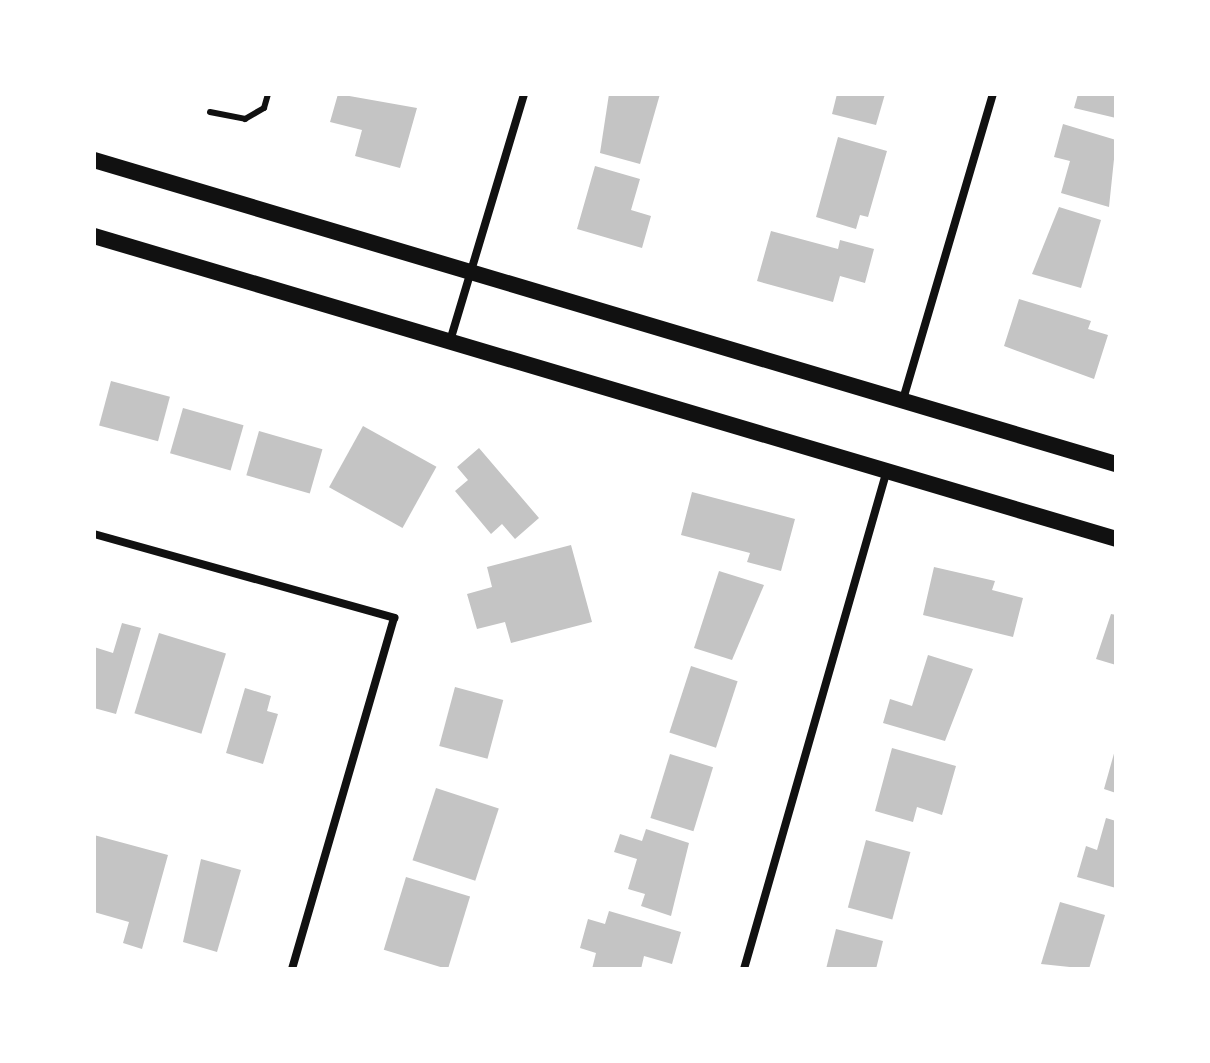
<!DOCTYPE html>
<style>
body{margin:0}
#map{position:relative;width:1210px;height:1063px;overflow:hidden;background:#fff;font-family:"Exo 2",sans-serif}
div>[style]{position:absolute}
.building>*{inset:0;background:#c4c4c4;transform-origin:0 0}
.service>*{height:6px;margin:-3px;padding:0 3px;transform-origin:3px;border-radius:3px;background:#111}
.minor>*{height:8px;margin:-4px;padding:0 4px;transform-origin:4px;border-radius:4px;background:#111}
.secondary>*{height:16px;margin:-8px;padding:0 8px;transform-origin:8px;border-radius:8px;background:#111}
span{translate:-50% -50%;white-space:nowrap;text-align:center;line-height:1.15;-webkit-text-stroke:6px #fff;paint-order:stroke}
.frame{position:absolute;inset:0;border:96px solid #fff;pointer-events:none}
</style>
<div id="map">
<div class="building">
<div style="clip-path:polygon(338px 94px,417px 108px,400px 168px,355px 156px,362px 130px,330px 122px)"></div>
<div style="clip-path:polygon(609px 94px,660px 94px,640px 164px,600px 153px)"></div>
<div style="clip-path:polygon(837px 94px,885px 94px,876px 125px,832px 114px)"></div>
<div style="clip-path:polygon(1078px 94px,1116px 94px,1116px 118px,1074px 108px)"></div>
<div style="clip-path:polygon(1063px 124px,1116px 140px,1109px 207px,1061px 193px,1070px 161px,1054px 157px)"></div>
<div style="clip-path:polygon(838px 137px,887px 151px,868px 217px,860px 215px,856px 229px,816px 217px)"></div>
<div style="clip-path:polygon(595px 166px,640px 179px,631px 210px,651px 216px,642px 248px,577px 229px)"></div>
<div style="clip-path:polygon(1059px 207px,1101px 220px,1081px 288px,1032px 274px)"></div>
<div style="clip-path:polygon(771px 231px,838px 249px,840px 240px,874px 249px,865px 283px,840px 276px,833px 302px,757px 281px)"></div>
<div style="clip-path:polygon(1019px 299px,1091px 321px,1088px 329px,1108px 335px,1094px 379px,1004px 346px)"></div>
<div style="left:111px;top:381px;width:61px;height:46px;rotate:15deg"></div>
<div style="left:183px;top:408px;width:63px;height:47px;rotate:16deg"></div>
<div style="left:363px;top:426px;width:84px;height:70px;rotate:29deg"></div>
<div style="left:259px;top:431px;width:66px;height:46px;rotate:16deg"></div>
<div style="clip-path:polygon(479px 448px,539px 518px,515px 539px,502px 524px,491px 534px,455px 491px,468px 480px,457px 467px)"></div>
<div style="clip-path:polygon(692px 492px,795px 519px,781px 571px,747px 562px,750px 553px,681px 535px)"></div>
<div style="clip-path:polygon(571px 545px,592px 622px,511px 643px,505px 622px,477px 629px,467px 594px,492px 587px,487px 567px)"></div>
<div style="clip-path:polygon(934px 567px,995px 581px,992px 590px,1023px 598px,1013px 637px,923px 615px)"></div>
<div style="clip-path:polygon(719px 571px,764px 585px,732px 660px,694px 648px)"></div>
<div style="clip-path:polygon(1111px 614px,1116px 615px,1116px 665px,1096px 659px)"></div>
<div style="clip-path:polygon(122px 623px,141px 628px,116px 714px,94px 708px,94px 647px,113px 653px)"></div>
<div style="left:159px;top:633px;width:70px;height:84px;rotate:17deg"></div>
<div style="clip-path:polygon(928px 655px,973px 669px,945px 741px,883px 723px,890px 699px,912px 706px)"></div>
<div style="left:691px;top:666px;width:49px;height:70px;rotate:18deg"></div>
<div style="left:455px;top:687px;width:50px;height:61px;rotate:15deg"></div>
<div style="clip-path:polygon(245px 688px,271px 696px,267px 711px,278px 714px,263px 764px,226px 753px)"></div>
<div style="clip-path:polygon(892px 748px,956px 766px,942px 815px,917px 807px,913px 822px,875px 811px)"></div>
<div style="clip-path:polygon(1115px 750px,1116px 751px,1116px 793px,1104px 789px)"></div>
<div style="left:670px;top:754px;width:45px;height:67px;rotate:17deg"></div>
<div style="left:436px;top:788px;width:66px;height:76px;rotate:18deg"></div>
<div style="clip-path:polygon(1106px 818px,1116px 821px,1116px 888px,1077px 877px,1086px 846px,1097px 850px)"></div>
<div style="clip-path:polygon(646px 829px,689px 843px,671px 916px,641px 906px,645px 894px,628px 889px,637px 859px,614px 852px,620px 834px,642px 841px)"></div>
<div style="clip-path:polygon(94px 835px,168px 855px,142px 949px,123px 943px,129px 922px,94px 912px)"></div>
<div style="left:866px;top:840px;width:46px;height:70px;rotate:15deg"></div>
<div style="clip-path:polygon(201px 859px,241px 870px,217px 952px,183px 942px)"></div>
<div style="left:406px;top:877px;width:67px;height:76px;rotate:17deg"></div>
<div style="clip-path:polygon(1060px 902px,1105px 915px,1089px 969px,1041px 964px)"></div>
<div style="clip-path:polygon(609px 911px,681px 932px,672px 964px,644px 956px,641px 969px,592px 969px,596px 953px,580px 948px,588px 919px,605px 924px)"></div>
<div style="clip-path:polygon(836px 929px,883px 941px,876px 969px,826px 969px)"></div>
</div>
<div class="service">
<div style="left:210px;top:112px;width:36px;rotate:11deg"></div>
<div style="left:245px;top:119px;width:22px;rotate:-30deg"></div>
<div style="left:264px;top:108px;width:15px;rotate:-74deg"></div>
</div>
<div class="minor">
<div style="left:450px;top:341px;width:258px;rotate:-73.3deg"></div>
<div style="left:904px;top:396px;width:315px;rotate:-73.6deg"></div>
<div style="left:94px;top:534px;width:312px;rotate:15.6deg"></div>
<div style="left:394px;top:618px;width:366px;rotate:106.2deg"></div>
<div style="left:744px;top:969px;width:519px;rotate:-74.01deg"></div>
</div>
<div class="secondary">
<div style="left:94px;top:160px;width:1066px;rotate:16.57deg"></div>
<div style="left:94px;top:236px;width:1066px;rotate:16.51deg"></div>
</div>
<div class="frame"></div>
</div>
